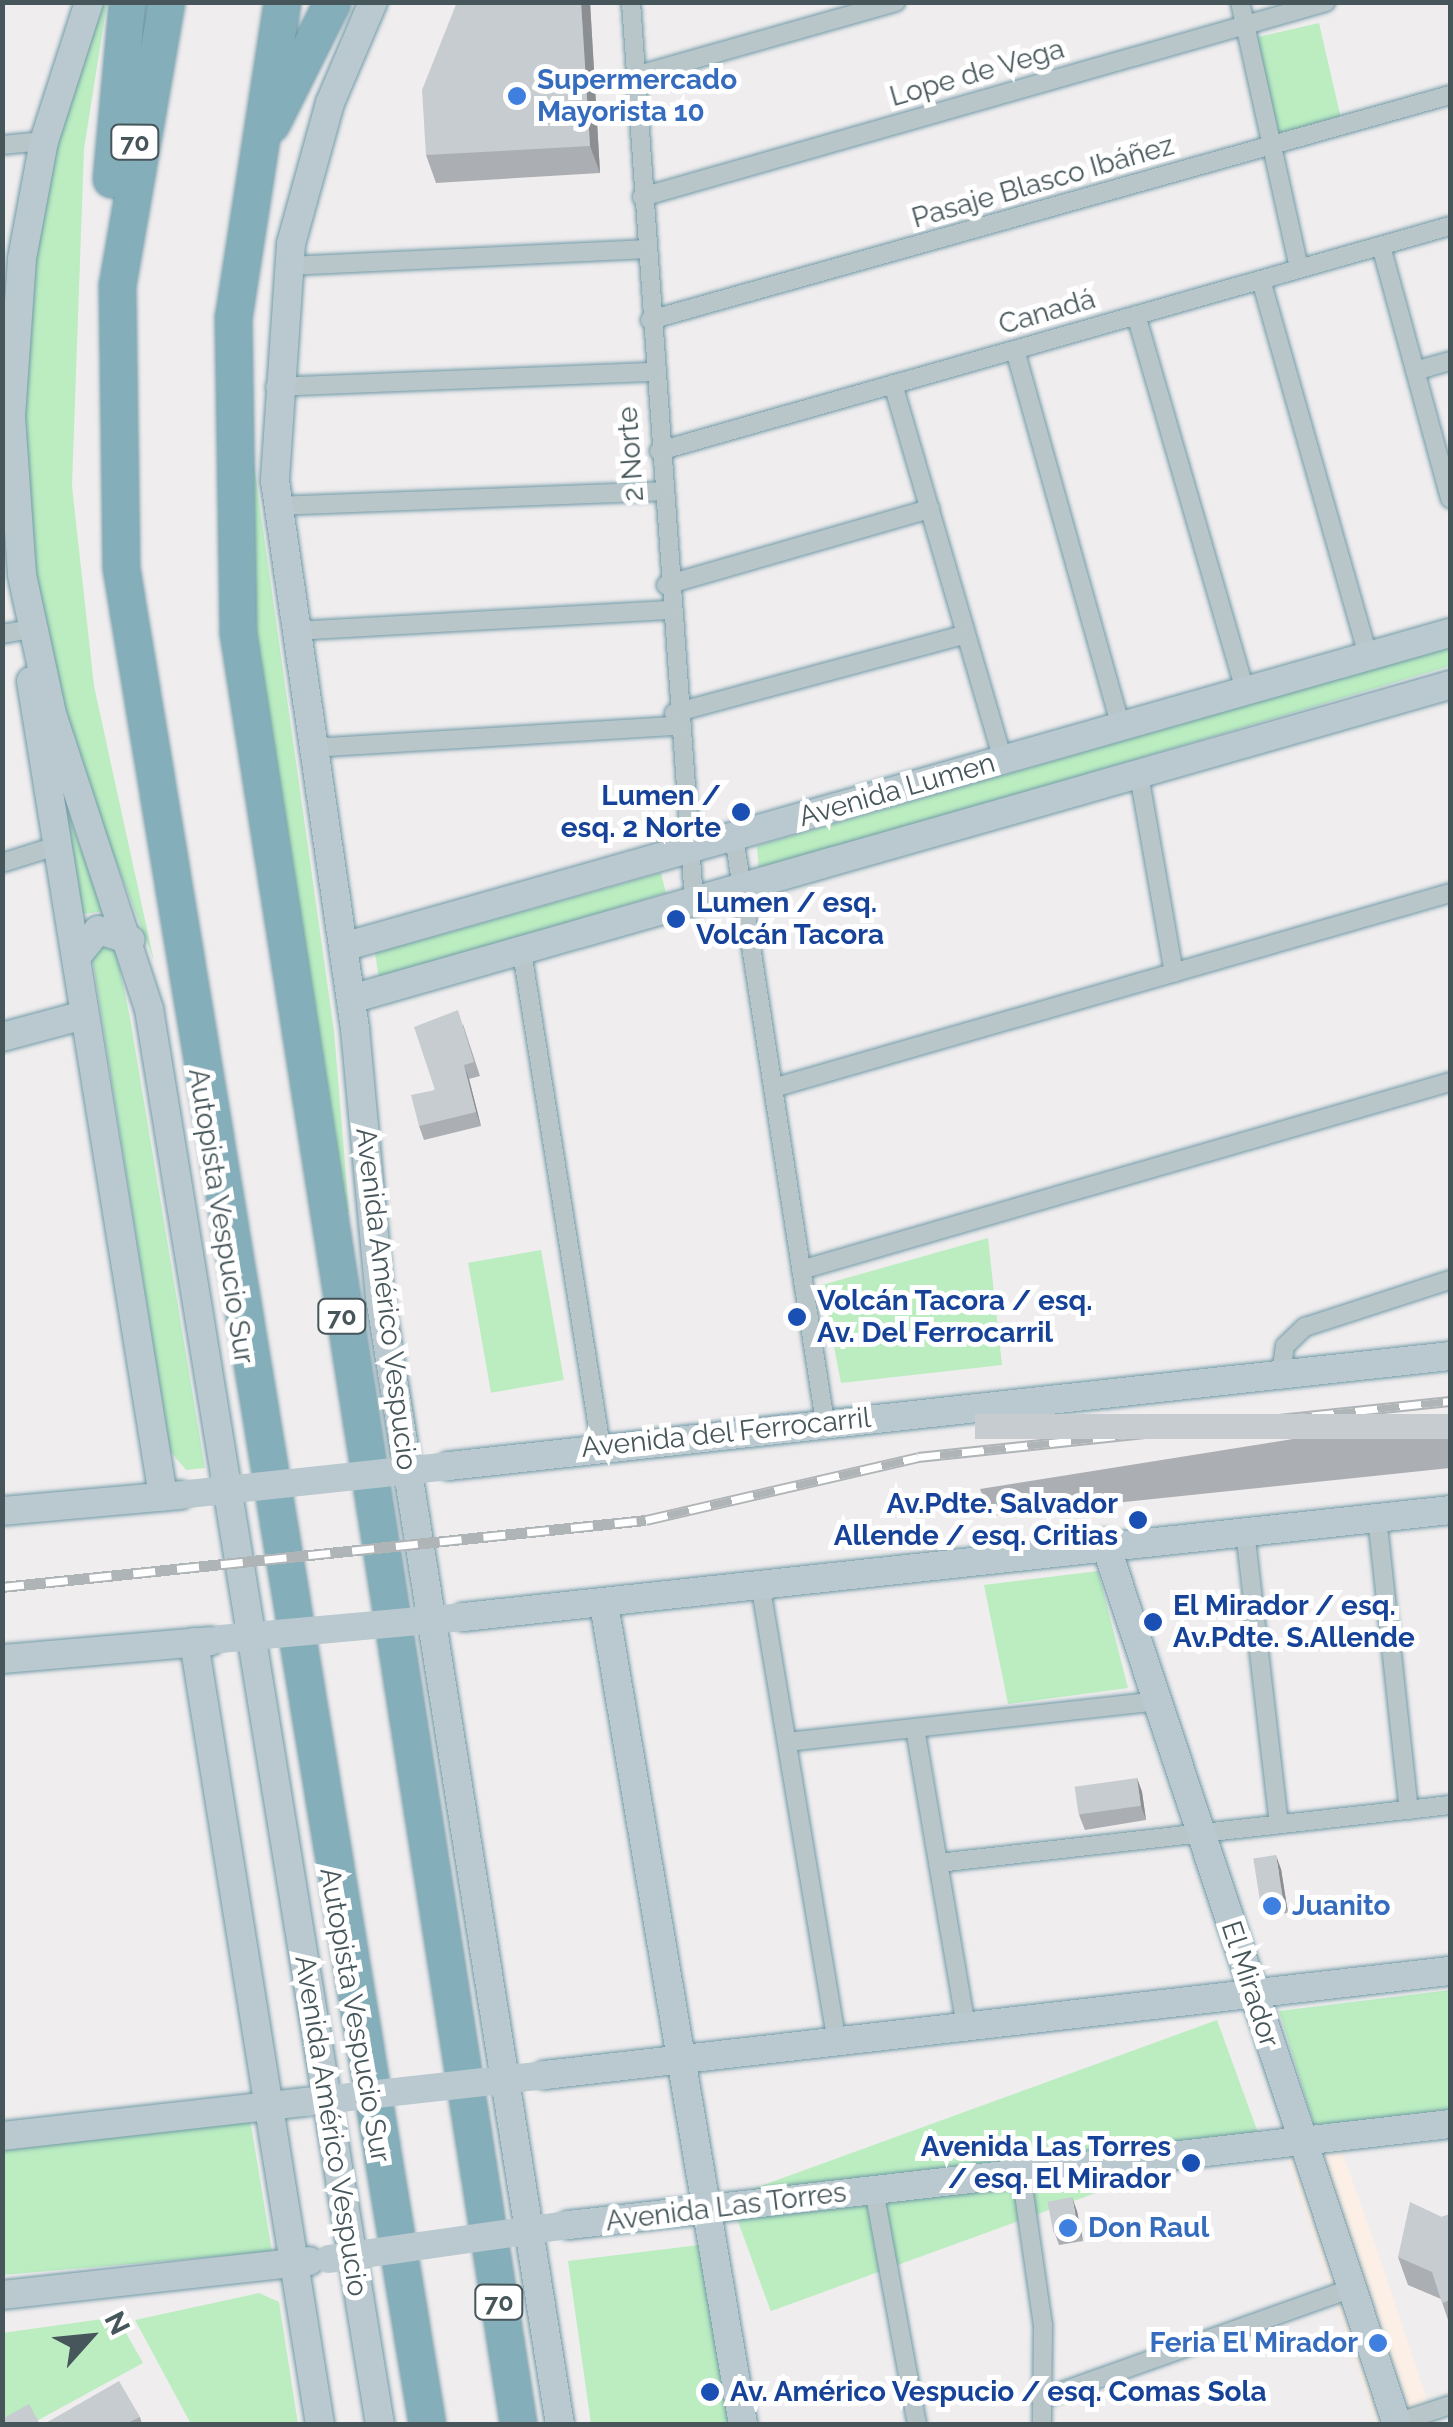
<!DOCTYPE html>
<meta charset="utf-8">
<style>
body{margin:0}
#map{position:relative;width:1453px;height:2427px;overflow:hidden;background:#f0edee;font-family:Raleway,sans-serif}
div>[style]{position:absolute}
.commercial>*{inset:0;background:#fbefe6}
.green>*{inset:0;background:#bbedc1;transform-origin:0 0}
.roads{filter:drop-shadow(0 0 2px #719aa7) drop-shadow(0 0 2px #719aa7)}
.street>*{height:18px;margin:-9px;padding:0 9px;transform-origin:9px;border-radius:9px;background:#b8c6ca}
.secondary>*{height:28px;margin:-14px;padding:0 14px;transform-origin:14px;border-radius:14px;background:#b9c9cf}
.highway>*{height:35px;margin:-17.5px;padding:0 17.5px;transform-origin:17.5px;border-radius:17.5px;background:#85aebb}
.rail>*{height:11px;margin-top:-5.5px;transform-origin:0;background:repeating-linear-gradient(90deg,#fff 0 22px,#afb4b7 0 44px);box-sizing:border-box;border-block:2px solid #afb4b7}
.secondary-bridge>*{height:28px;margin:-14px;padding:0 14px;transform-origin:14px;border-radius:14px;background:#b9c9cf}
.wall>*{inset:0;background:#abafb3}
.shaded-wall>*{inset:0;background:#8b8f92}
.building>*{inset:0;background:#c7ccd0;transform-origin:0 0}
.dots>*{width:28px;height:28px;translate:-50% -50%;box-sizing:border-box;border:5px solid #fff;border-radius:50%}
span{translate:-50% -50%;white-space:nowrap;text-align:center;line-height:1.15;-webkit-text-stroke:10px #fff;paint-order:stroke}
.shield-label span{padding:2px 8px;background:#fff;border:2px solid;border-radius:8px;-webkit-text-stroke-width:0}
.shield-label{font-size:25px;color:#46565a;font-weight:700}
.street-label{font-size:28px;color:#46565a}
.shop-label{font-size:28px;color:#366cbe;font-weight:700}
.left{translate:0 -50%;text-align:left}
.right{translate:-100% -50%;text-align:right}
.transit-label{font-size:28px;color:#164399;font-weight:700}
.frame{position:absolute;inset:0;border:5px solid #46565a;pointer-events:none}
.north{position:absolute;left:40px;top:2287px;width:100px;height:100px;-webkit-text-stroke:8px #fff;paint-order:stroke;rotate:63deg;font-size:28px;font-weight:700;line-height:40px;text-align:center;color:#46565a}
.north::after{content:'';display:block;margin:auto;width:35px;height:45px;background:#46565a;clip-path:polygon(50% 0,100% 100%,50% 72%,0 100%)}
</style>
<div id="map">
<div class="commercial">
<div style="clip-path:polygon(1338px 2140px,1381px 2262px,1435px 2424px,1376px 2424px,1284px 2147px)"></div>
</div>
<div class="green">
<div style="clip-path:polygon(95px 3px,107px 3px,84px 149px,72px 486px,94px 686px,154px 961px,75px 754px,26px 531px,20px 410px,34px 255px,60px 100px)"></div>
<div style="left:1319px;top:23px;width:100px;height:65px;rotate:77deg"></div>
<div style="clip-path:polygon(243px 458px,253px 458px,334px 1031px,349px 1212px,340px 1214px,255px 677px)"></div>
<div style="clip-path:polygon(1450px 647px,1450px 666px,759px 871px,757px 846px)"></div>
<div style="clip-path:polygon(53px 775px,105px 911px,76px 915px)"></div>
<div style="clip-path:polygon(661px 873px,666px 893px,379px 979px,375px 953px)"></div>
<div style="clip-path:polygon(100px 942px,115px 945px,130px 1018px,205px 1468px,186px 1470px,170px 1451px,91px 949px)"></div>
<div style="clip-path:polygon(988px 1238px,1002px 1365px,841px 1383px,822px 1285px)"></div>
<div style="left:541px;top:1250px;width:132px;height:74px;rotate:80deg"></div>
<div style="clip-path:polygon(1098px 1571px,1128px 1688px,1008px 1704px,984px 1585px)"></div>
<div style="clip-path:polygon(1450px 1990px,1450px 2112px,1315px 2128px,1279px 2011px)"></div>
<div style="left:1217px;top:2020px;width:121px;height:519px;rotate:70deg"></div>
<div style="clip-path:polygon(250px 2119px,272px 2252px,3px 2275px,2px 2151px)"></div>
<div style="clip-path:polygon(699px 2245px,730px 2424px,591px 2424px,568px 2261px)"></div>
<div style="clip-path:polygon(259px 2293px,279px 2302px,298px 2424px,191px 2424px,135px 2320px)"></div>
<div style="clip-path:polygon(117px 2317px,143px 2363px,31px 2424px,3px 2424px,2px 2333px)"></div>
</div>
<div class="roads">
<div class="street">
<div style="left:631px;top:2px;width:901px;rotate:85.99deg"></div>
<div style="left:1240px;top:2px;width:273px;rotate:77.5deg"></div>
<div style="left:635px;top:76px;width:271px;rotate:-15.8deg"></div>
<div style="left:2px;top:145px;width:42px;rotate:-5.4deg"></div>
<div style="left:642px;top:197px;width:711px;rotate:-15.91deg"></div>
<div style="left:1381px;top:246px;width:262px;rotate:74.7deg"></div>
<div style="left:287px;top:266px;width:358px;rotate:-2.7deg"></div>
<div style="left:1261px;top:280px;width:391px;rotate:74.1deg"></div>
<div style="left:1136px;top:315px;width:391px;rotate:73.8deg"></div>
<div style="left:650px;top:320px;width:831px;rotate:-15.71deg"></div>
<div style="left:1015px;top:350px;width:392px;rotate:74.3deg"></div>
<div style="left:1415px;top:371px;width:36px;rotate:-16deg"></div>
<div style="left:893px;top:384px;width:392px;rotate:73.7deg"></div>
<div style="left:275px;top:387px;width:378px;rotate:-2.3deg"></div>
<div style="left:659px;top:451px;width:822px;rotate:-15.88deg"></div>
<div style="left:277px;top:506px;width:384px;rotate:-2.2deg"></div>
<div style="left:666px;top:585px;width:275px;rotate:-16.1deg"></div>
<div style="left:294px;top:631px;width:375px;rotate:-3.2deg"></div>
<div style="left:2px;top:634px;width:29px;rotate:-10deg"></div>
<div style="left:674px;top:713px;width:302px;rotate:-15.1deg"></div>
<div style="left:312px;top:748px;width:365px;rotate:-3.5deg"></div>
<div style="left:1139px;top:775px;width:201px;rotate:80deg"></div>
<div style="left:734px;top:837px;width:592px;rotate:81.16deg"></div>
<div style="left:2px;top:863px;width:53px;rotate:-17.4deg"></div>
<div style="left:522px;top:952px;width:501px;rotate:80.93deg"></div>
<div style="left:773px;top:1088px;width:705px;rotate:-16.07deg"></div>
<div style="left:801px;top:1270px;width:676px;rotate:-16.16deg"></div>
<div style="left:1281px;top:1374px;width:28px;rotate:-82deg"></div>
<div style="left:1285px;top:1346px;width:28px;rotate:-44deg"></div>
<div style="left:1305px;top:1327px;width:152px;rotate:-18deg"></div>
<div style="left:1377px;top:1517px;width:295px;rotate:83.8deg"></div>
<div style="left:1245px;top:1531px;width:295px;rotate:83.4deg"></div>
<div style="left:760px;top:1583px;width:464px;rotate:80.5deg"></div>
<div style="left:915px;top:1728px;width:302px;rotate:80.3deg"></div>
<div style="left:787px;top:1742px;width:372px;rotate:-6.3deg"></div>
<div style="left:938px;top:1863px;width:515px;rotate:-6.46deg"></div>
<div style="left:1021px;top:2173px;width:154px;rotate:81.8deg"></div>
<div style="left:1043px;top:2325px;width:99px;rotate:90.6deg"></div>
<div style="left:874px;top:2190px;width:238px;rotate:79.6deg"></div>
<div style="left:1041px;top:2399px;width:330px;rotate:-19.6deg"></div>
<div style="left:1396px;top:2423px;width:57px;rotate:-18.4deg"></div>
</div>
<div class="secondary">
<div style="left:89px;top:2px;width:146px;rotate:107.9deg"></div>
<div style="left:44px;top:141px;width:120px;rotate:100.6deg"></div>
<div style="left:22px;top:259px;width:158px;rotate:94deg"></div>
<div style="left:11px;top:417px;width:158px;rotate:86deg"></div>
<div style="left:22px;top:575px;width:142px;rotate:77.8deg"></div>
<div style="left:52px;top:714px;width:311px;rotate:71.8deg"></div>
<div style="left:149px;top:1009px;width:1434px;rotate:80.73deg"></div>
<div style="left:373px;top:2px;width:110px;rotate:113.1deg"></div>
<div style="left:330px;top:103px;width:146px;rotate:105.5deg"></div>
<div style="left:291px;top:244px;width:238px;rotate:93.9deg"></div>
<div style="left:275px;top:481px;width:554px;rotate:81.69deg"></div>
<div style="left:355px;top:1029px;width:269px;rotate:84.7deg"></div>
<div style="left:380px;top:1297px;width:1141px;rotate:80.93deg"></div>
<div style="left:31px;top:681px;width:826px;rotate:80.8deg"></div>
<div style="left:343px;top:947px;width:1151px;rotate:-15.84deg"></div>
<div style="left:77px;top:956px;width:33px;rotate:-51deg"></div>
<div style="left:98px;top:930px;width:34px;rotate:17deg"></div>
<div style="left:351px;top:999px;width:1143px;rotate:-15.95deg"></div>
<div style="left:2px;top:1037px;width:85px;rotate:-15deg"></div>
<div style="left:449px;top:1466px;width:1007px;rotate:-6.27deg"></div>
<div style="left:2px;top:1511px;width:179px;rotate:-5.1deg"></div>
<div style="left:1105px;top:1543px;width:928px;rotate:71.66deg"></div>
<div style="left:604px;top:1604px;width:832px;rotate:80.38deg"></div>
<div style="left:464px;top:1617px;width:992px;rotate:-6.19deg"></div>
<div style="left:194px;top:1642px;width:792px;rotate:80.85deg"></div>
<div style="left:2px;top:1659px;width:209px;rotate:-4.9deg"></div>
<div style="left:545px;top:2075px;width:911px;rotate:-6.56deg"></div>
<div style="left:2px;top:2136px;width:305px;rotate:-6.4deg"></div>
<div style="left:569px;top:2225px;width:887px;rotate:-6.54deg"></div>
<div style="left:2px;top:2295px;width:309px;rotate:-6.3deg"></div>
</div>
<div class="highway">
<div style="left:166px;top:2px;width:287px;rotate:99.8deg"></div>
<div style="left:117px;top:285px;width:283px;rotate:89.2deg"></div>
<div style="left:121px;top:568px;width:1881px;rotate:80.64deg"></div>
<div style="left:282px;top:2px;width:319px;rotate:98.8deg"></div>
<div style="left:233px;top:317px;width:316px;rotate:89.1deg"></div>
<div style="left:238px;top:633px;width:1813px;rotate:81.11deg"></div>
<div style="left:271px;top:124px;width:136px;rotate:-63.4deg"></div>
<div style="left:111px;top:179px;width:178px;rotate:-84.8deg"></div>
</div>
</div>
<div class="rail">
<div style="left:2px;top:1587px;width:647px;rotate:-5.94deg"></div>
<div style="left:646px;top:1520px;width:279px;rotate:-13deg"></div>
<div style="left:918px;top:1457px;width:535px;rotate:-6.01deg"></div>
</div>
<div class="secondary-bridge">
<div style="left:188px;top:1494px;width:262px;rotate:-6.1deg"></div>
<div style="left:221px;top:1639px;width:244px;rotate:-5.2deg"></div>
<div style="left:305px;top:2102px;width:242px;rotate:-6.4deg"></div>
<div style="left:329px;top:2259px;width:242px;rotate:-8.1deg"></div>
</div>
<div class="wall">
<div style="clip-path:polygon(457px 2px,590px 2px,600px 173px,436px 183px,426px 155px)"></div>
<div style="clip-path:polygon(463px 1024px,480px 1076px,469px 1079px,481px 1126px,424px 1140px,419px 1126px)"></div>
<div style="clip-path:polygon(1450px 1414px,1450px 1468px,990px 1516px,980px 1489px)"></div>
<div style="clip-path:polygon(1137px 1778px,1142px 1792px,1146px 1820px,1085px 1830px,1079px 1815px)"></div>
<div style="clip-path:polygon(1281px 1869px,1288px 1913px,1265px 1916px,1260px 1902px)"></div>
<div style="clip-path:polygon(1077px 2211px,1083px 2241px,1059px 2245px,1054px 2231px)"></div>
<div style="clip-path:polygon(1450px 2214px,1450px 2326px,1441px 2299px,1408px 2285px,1398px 2257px,1442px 2217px)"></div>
<div style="clip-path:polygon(140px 2417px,142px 2424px,44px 2424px)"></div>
</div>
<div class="shaded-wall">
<div style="clip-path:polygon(581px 2px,590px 2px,600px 173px,590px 146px)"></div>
<div style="clip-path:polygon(464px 1065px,469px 1079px,481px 1126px,476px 1112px)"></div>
<div style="clip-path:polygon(1137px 1778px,1142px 1792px,1146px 1820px,1141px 1806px)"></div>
<div style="clip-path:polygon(1276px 1855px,1281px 1869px,1288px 1913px,1283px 1899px)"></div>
<div style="clip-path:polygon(1072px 2197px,1077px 2211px,1083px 2241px,1078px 2227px)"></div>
</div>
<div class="building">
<div style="clip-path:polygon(457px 2px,581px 2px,590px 146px,426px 155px,422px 90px)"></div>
<div style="clip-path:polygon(458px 1010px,474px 1062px,464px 1065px,476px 1112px,419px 1126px,411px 1095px,435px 1090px,414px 1027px)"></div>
<div style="left:1450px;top:1414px;width:25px;height:475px;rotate:90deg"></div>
<div style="left:1137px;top:1778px;width:28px;height:63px;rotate:82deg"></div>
<div style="left:1276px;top:1855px;width:45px;height:23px;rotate:81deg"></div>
<div style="left:1072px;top:2197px;width:31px;height:25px;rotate:79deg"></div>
<div style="clip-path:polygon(1410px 2202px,1442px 2217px,1450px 2214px,1450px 2300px,1442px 2303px,1432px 2272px,1398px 2257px)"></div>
<div style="clip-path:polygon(119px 2381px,140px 2417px,126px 2424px,44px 2424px)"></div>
<div style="clip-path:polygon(29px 2404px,40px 2424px,2px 2424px,2px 2419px)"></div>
</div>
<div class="dots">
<div style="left:517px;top:96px;background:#3f7fe0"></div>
<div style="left:741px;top:812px;background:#1a4fb4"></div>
<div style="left:676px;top:919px;background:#1a4fb4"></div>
<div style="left:797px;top:1317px;background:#1a4fb4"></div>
<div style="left:1138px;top:1520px;background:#1a4fb4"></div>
<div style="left:1153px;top:1622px;background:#1a4fb4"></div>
<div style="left:1272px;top:1906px;background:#3f7fe0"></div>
<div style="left:1191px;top:2163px;background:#1a4fb4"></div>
<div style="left:1068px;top:2228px;background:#3f7fe0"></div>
<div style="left:1378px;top:2343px;background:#3f7fe0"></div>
<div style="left:710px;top:2392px;background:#1a4fb4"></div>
</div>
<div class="shield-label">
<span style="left:135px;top:142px">70</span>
<span style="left:342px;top:1316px">70</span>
<span style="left:499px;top:2302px">70</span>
</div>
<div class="street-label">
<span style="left:977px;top:73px;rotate:-16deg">Lope de Vega</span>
<span style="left:1043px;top:182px;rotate:-16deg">Pasaje Blasco Ibáñez</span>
<span style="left:1047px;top:312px;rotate:-16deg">Canadá</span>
<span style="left:631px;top:454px;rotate:-94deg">2 Norte</span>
<span style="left:897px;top:790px;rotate:-16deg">Avenida Lumen</span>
<span style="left:221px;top:1216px;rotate:81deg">Autopista Vespucio Sur</span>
<span style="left:386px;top:1299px;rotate:83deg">Avenida Américo Vespucio</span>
<span style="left:726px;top:1433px;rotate:-6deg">Avenida del Ferrocarril</span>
<span style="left:1250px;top:1984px;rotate:72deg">El Mirador</span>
<span style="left:355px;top:2015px;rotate:80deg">Autopista Vespucio Sur</span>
<span style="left:331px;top:2126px;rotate:81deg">Avenida Américo Vespucio</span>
<span style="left:726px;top:2207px;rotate:-7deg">Avenida Las Torres</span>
</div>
<div class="shop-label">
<span class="left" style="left:537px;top:96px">Supermercado<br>Mayorista 10</span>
<span class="left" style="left:1292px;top:1906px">Juanito</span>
<span class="left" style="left:1088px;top:2228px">Don Raul</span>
<span class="right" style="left:1358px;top:2343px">Feria El Mirador</span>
</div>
<div class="transit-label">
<span class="right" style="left:721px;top:812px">Lumen /<br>esq. 2 Norte</span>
<span class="left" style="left:696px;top:919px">Lumen / esq.<br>Volcán Tacora</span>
<span class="left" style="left:817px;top:1317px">Volcán Tacora / esq.<br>Av. Del Ferrocarril</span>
<span class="right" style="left:1118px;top:1520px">Av.Pdte. Salvador<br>Allende / esq. Critias</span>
<span class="left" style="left:1173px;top:1622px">El Mirador / esq.<br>Av.Pdte. S.Allende</span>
<span class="right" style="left:1171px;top:2163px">Avenida Las Torres<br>/ esq. El Mirador</span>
<span class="left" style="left:730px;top:2392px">Av. Américo Vespucio / esq. Comas Sola</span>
</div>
<div class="frame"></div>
<div class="north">N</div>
</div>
